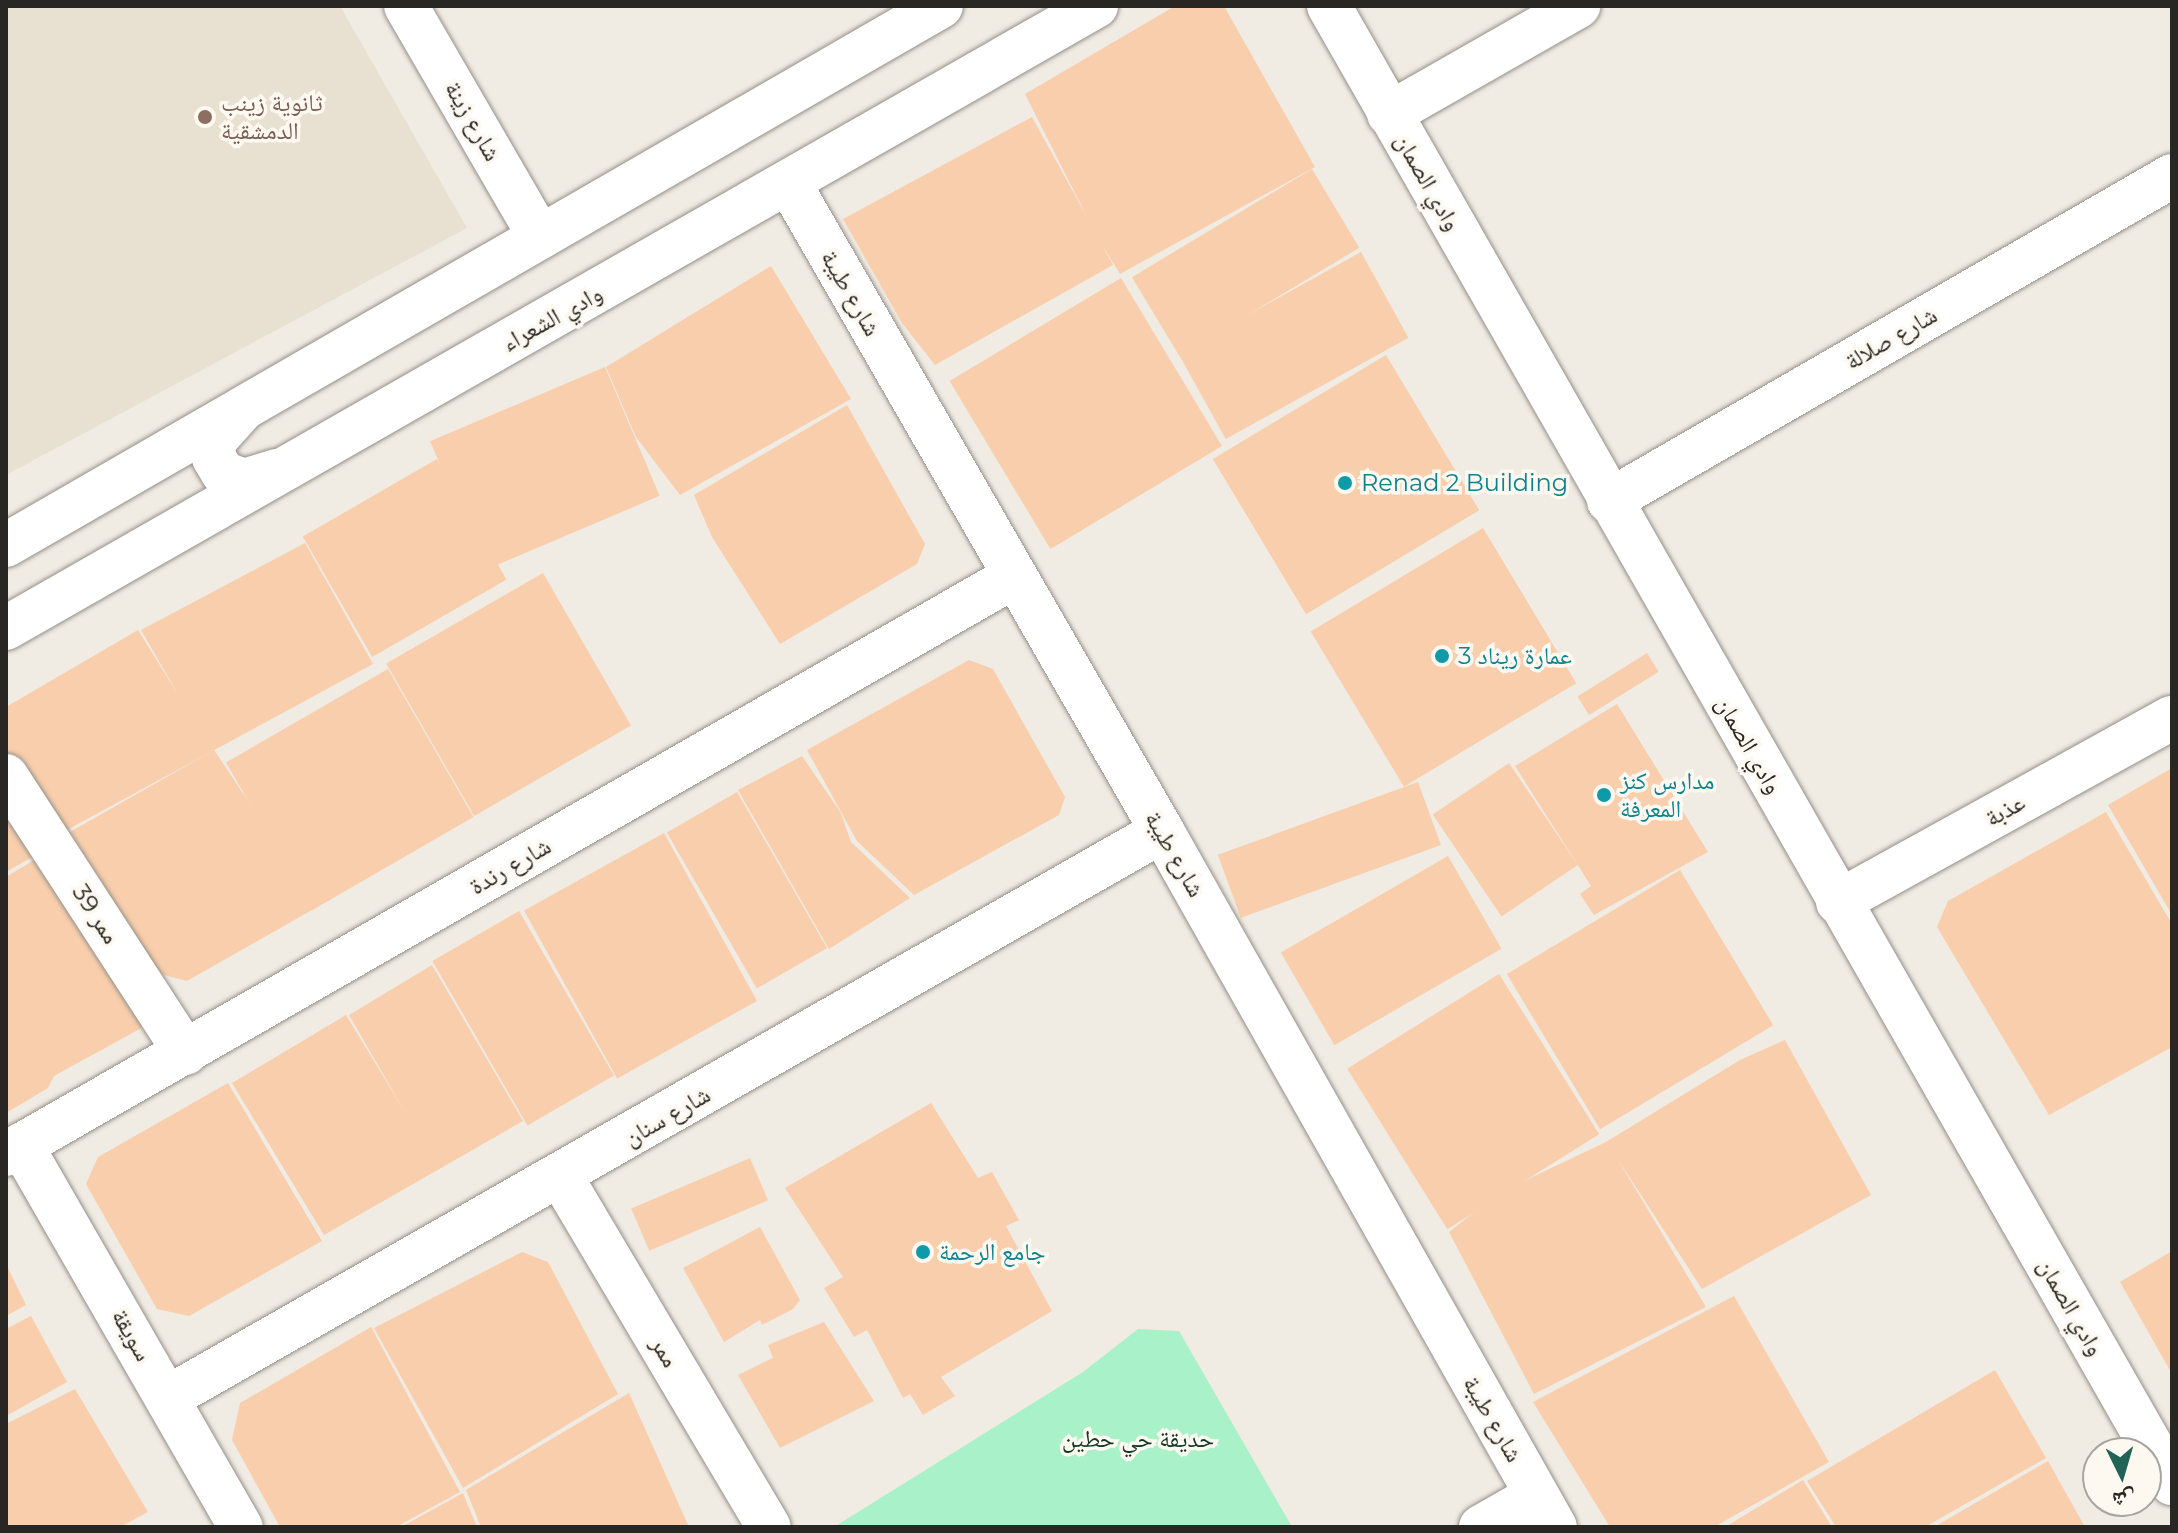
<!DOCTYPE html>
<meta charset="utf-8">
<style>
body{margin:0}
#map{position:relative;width:2178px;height:1533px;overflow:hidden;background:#f0ebe3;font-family:Montserrat,"Noto Naskh Arabic",sans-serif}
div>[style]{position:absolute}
.built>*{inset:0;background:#e8e0d1}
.green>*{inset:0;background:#a9f1c8}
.building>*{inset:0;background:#f9ceac;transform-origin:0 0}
.roads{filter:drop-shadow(0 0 2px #948f88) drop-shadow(0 0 2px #948f88)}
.minor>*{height:44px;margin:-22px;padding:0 22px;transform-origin:22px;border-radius:22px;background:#fff}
.tertiary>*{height:44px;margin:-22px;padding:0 22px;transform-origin:22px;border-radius:22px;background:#fff}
.dots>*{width:22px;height:22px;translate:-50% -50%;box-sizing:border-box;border:4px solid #fdf8f0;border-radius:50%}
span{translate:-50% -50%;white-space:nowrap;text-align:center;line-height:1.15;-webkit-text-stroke:7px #fdf8f0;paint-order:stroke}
.education-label{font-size:24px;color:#785e54}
.left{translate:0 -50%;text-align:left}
.street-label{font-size:24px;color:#292724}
.culture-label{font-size:24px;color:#0d838f}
.park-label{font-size:24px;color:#113825}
.frame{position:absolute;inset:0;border:8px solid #292724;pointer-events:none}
.north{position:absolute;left:2082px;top:1437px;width:80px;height:80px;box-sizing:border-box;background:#fdf8f0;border:2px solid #a8a49e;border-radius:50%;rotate:175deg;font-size:22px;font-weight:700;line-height:32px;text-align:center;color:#292724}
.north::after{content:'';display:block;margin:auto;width:28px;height:36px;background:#216455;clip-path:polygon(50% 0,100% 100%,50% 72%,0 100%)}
</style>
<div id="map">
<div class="built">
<div style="clip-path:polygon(6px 6px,340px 6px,467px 228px,6px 475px)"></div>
</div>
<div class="green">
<div style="clip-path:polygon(1138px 1329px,1179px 1331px,1292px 1527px,834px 1527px,1083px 1372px)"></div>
</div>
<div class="building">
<div style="clip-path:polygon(1175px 6px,1224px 6px,1315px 167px,1120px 274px,1102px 245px,1113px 265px,935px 365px,902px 323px,843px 219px,1032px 117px,1087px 217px,1025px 94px)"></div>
<div style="left:1312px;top:169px;width:92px;height:210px;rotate:59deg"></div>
<div style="left:1361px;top:252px;width:98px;height:209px;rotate:61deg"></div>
<div style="clip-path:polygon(771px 266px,851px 399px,680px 495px,636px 437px,606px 367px)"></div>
<div style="left:1121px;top:278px;width:196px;height:200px;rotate:59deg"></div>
<div style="left:1386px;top:355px;width:181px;height:202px;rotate:59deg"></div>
<div style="left:605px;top:367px;width:140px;height:190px;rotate:67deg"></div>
<div style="clip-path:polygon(847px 405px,925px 544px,917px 564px,780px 644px,712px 537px,694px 495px)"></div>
<div style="left:437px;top:459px;width:139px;height:155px;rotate:60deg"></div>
<div style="left:1483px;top:528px;width:181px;height:201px;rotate:59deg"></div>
<div style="clip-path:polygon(305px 543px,373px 664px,54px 837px,6px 765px,6px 707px,138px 630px,179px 696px,141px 630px)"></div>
<div style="left:543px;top:573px;width:176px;height:181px;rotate:60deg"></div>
<div style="left:1647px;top:653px;width:22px;height:82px;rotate:58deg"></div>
<div style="clip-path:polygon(969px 660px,993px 669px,1065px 797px,1059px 815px,914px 895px,857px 841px,807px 750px)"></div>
<div style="left:388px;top:669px;width:171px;height:187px;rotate:60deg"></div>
<div style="clip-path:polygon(1617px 704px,1708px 852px,1594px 915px,1580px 894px,1591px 886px,1515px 766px)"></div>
<div style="clip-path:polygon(214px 750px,319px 906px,187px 981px,160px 974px,70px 832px)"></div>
<div style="clip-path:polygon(802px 756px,841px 813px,851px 842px,910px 898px,829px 949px,738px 790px)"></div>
<div style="left:1509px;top:763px;width:123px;height:92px;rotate:56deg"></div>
<div style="clip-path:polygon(2172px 768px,2172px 915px,2108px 805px)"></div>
<div style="left:1418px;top:782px;width:67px;height:213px;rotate:70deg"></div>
<div style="left:737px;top:792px;width:180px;height:81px;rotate:60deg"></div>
<div style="clip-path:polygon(6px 794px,39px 853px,6px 872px)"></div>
<div style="clip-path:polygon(2106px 812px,2172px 924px,2172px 1047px,2049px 1115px,1937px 927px,1948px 901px)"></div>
<div style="left:664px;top:833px;width:192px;height:160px;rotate:61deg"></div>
<div style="clip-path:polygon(46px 853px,156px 1020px,54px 1076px,48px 1088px,6px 1113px,6px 877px)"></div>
<div style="left:1448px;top:856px;width:107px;height:193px;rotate:60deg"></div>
<div style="left:1680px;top:870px;width:181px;height:202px;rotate:59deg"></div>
<div style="left:519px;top:911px;width:190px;height:100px;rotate:60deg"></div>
<div style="clip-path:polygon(432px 965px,523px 1121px,324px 1235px,232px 1083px,346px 1015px,405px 1112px,349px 1015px)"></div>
<div style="left:1499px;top:974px;width:189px;height:179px;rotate:58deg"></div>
<div style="clip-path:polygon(1785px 1040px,1871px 1195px,1702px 1289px,1617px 1158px,1706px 1307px,1534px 1394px,1449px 1232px,1499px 1193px,1606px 1142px,1740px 1060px)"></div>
<div style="clip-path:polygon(228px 1083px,322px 1241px,189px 1316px,157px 1309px,86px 1184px,98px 1157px)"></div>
<div style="clip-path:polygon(931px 1103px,978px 1178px,992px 1172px,1019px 1220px,1006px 1226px,1052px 1311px,941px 1377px,955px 1396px,923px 1415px,910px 1394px,903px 1398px,867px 1330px,854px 1337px,824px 1288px,843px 1277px,785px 1188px)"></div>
<div style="left:750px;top:1158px;width:46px;height:129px;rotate:67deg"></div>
<div style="clip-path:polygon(760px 1227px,800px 1300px,793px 1309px,762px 1325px,760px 1320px,724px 1342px,683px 1268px)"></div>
<div style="clip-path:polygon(2172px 1251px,2172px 1374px,2120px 1282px)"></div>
<div style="clip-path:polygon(522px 1252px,548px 1262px,618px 1394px,463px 1488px,374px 1328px)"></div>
<div style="clip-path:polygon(6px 1264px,26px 1305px,6px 1316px)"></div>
<div style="clip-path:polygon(1734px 1296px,1829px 1462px,1714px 1527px,1610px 1527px,1533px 1402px)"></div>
<div style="clip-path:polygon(31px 1316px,67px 1382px,6px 1416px,6px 1329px)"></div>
<div style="clip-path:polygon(824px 1322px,874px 1401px,780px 1448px,738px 1375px,773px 1358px,768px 1345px)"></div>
<div style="clip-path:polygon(371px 1327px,460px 1492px,396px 1527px,280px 1527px,232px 1440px,240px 1403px)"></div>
<div style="clip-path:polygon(1995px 1370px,2046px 1458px,1925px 1527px,1836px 1527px,1807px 1481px)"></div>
<div style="clip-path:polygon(75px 1389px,148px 1512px,120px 1527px,6px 1527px,6px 1424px)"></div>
<div style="clip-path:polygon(629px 1393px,689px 1527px,481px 1527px,466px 1490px)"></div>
<div style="clip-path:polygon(2048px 1461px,2085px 1527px,1934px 1527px)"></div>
<div style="clip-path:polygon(1803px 1480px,1832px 1527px,1725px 1527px)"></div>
<div style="clip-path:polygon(463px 1493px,477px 1527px,401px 1527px)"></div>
</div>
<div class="roads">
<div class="minor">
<div style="left:406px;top:6px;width:267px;rotate:59.9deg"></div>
<div style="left:1389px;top:114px;width:218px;rotate:-29.7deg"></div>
<div style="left:790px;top:185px;width:745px;rotate:60.06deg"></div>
<div style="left:1162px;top:831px;width:799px;rotate:60.55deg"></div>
<div style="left:1609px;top:501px;width:650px;rotate:-30deg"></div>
<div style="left:6px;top:776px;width:330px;rotate:57deg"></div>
<div style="left:1838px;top:902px;width:381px;rotate:-28.9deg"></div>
<div style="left:21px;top:1145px;width:441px;rotate:60.1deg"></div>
<div style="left:6px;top:1154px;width:1161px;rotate:-29.81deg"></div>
<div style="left:561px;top:1177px;width:407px;rotate:59.3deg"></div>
<div style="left:169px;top:1397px;width:1143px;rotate:-29.68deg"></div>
<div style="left:1481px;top:1527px;width:64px;rotate:-29.7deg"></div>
</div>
<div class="tertiary">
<div style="left:1329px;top:6px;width:1701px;rotate:60.28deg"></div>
<div style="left:241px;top:411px;width:42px;rotate:132.1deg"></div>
<div style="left:213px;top:442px;width:16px;rotate:86deg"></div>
<div style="left:214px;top:458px;width:17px;rotate:59deg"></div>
<div style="left:223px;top:473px;width:22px;rotate:21deg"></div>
<div style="left:244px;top:481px;width:34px;rotate:-17deg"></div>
<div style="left:6px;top:545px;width:1079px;rotate:-29.96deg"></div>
<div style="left:6px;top:628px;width:1255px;rotate:-29.71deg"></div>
</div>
</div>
<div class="dots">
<div style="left:205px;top:117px;background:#8d6e63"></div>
<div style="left:1345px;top:483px;background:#0f9aa8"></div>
<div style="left:1442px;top:656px;background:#0f9aa8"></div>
<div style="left:1604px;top:795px;background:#0f9aa8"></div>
<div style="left:923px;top:1252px;background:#0f9aa8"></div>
</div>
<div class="education-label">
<span class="left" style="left:221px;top:117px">ثانوية زينب<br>الدمشقية</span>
</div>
<div class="street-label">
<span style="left:473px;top:121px;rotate:60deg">شارع زينة</span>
<span style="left:1428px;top:182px;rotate:60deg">وادي الصمان</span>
<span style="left:851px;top:293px;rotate:60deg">شارع طيبة</span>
<span style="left:552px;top:318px;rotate:-29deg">وادي الشعراء</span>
<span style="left:1891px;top:338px;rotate:-30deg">شارع صلالة</span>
<span style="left:1749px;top:745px;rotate:60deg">وادي الصمان</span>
<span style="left:2005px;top:810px;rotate:-29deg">عذبة</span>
<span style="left:1175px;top:854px;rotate:60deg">شارع طيبة</span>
<span style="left:510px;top:866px;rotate:-30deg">شارع رندة</span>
<span style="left:96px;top:914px;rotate:57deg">ممر 39</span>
<span style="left:667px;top:1116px;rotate:-30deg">شارع سنان</span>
<span style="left:2071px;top:1307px;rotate:60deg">وادي الصمان</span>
<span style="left:132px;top:1335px;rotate:60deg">سويقة</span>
<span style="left:665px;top:1352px;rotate:59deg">ممر</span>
<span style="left:1493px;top:1419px;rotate:60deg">شارع طيبة</span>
</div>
<div class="culture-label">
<span class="left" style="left:1361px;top:483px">Renad 2 Building</span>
<span class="left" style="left:1458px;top:656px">عمارة ريناد 3</span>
<span class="left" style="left:1620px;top:795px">مدارس كنز<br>المعرفة</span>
<span class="left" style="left:939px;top:1252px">جامع الرحمة</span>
</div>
<div class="park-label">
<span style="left:1138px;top:1439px">حديقة حي حطين</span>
</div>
<div class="frame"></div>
<div class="north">ش</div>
</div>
